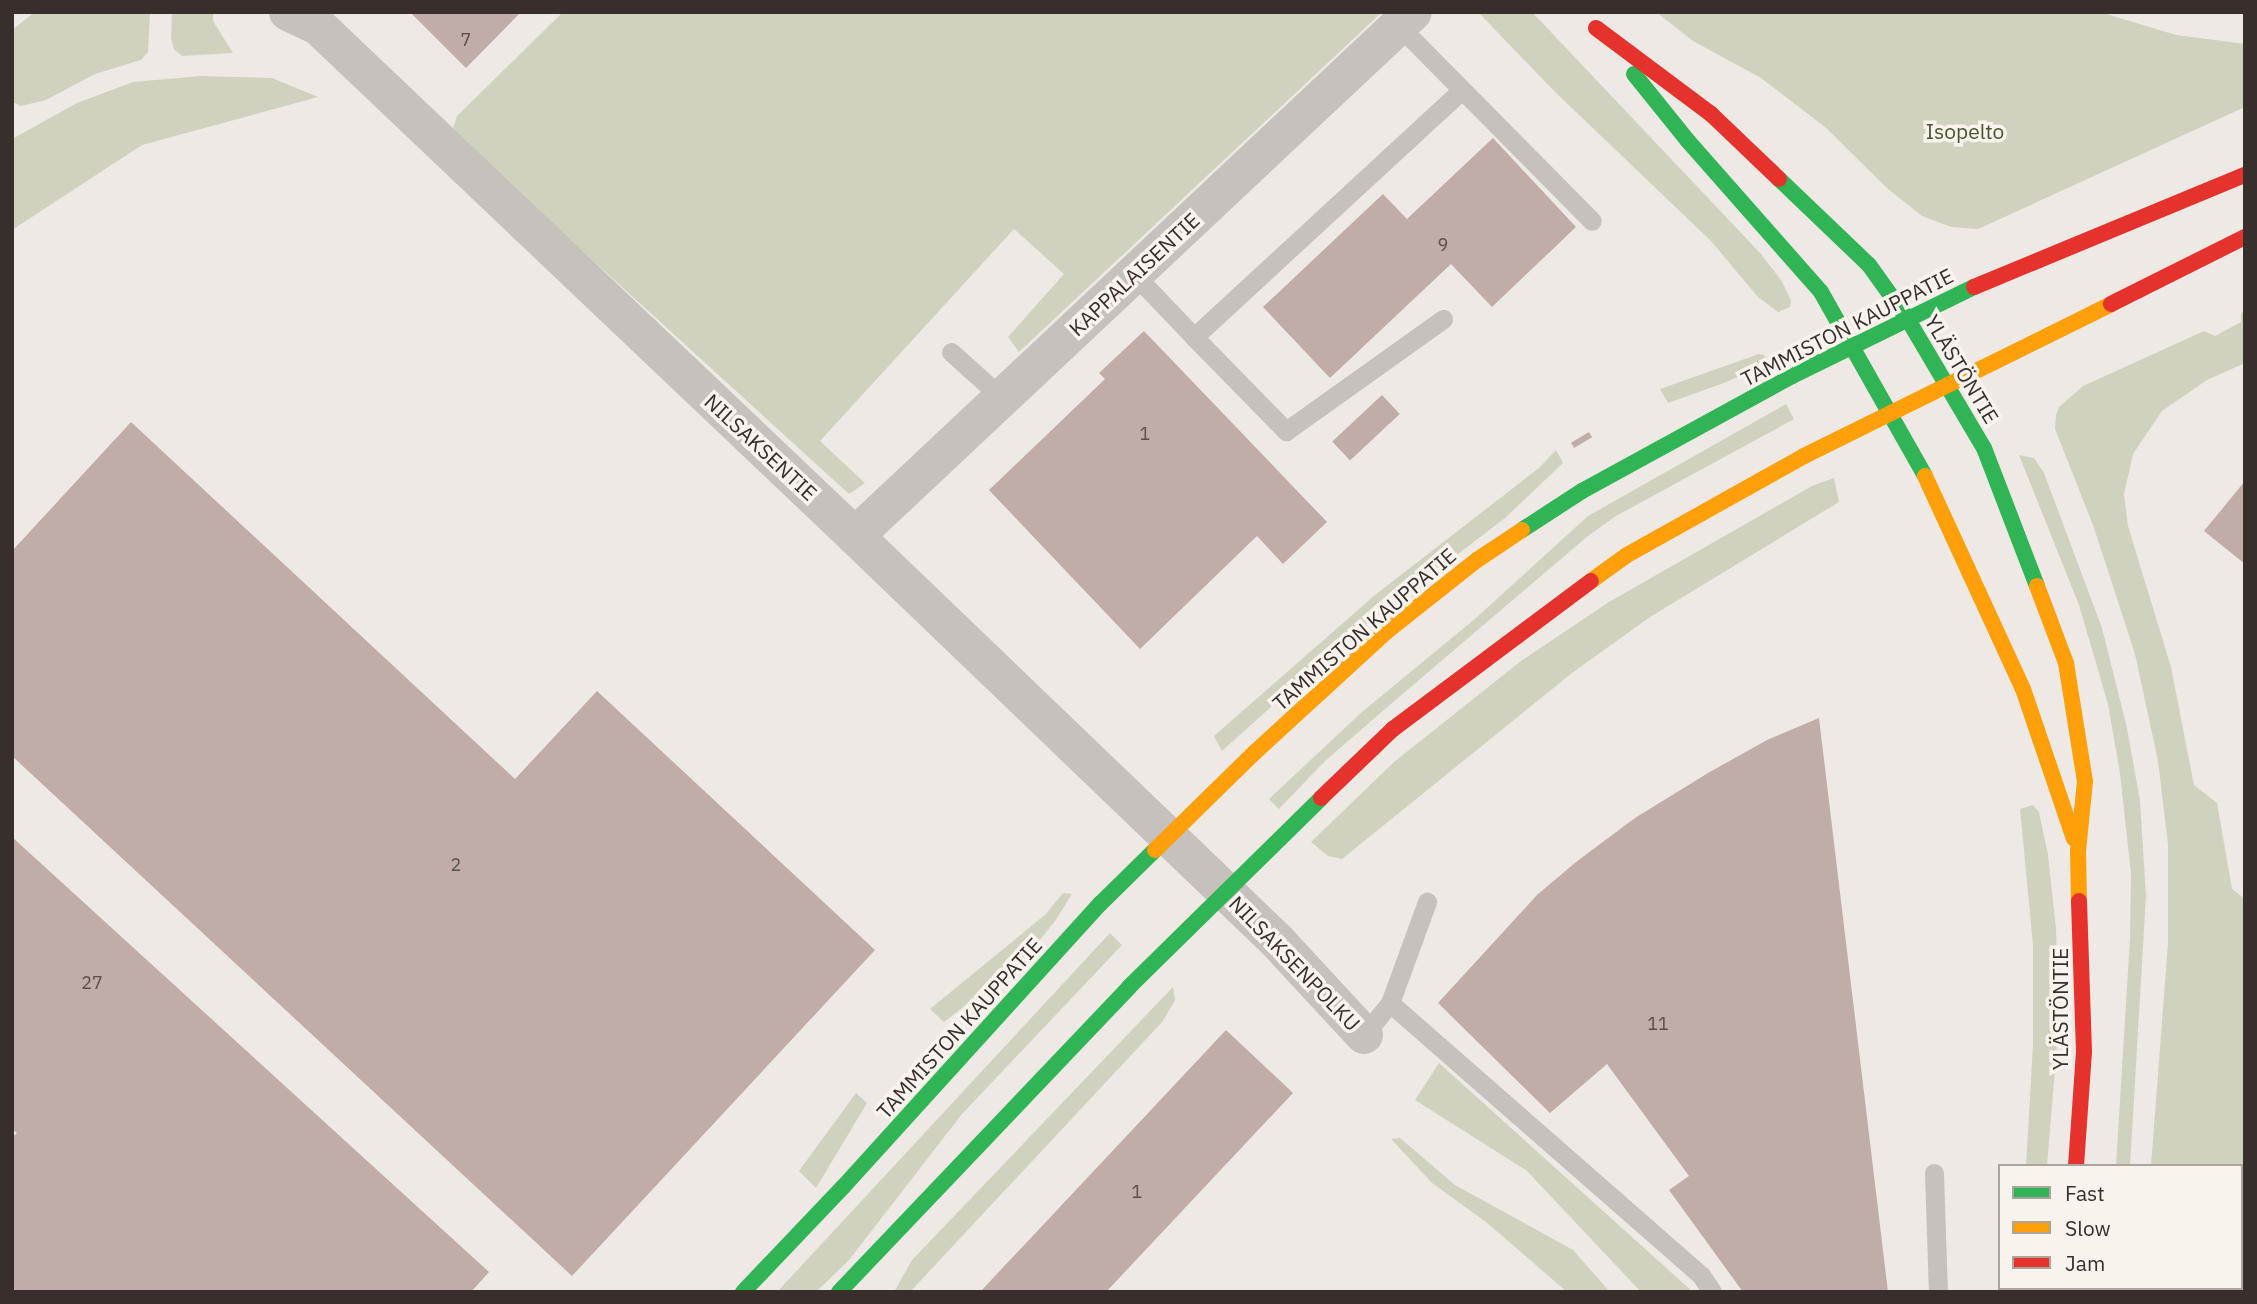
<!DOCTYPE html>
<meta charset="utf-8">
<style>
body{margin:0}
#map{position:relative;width:2257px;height:1304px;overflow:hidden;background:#eee9e4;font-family:"IBM Plex Sans",sans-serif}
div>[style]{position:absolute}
.green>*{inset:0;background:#d0d2bf}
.building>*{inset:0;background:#c0ada8;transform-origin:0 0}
.lane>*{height:19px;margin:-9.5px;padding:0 9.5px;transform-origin:9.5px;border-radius:9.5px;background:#c7c1bd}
.street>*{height:38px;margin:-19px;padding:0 19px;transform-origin:19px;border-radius:19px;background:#c7c1bd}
.fast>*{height:16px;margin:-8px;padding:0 8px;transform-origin:8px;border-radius:8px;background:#30b455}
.slow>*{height:16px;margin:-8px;padding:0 8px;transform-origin:8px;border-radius:8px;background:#ff9f0a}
.jam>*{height:16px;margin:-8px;padding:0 8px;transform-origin:8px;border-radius:8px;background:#e5322d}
span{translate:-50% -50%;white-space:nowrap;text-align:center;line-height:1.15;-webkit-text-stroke:7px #f9f3ed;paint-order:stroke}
.number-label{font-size:18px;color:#5a4e4a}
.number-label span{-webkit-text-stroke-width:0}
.park-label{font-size:21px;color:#495431}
.street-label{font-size:21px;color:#382e2b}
.frame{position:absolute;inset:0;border:14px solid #382e2b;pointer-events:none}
.legend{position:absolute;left:1998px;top:1164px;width:245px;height:126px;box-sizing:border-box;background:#f9f3ed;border:2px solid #aca49f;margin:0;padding:9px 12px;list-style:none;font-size:21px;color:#382e2b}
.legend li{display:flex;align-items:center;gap:14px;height:35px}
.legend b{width:35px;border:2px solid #aca49f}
</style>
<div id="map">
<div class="green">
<div style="clip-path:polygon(35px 12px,150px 12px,148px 52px,141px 60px,95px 74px,46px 100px,21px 106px,12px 102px,12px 30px)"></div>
<div style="clip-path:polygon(172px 12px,213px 12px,213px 21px,233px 53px,182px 56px,174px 49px,171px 38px)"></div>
<div style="clip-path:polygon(563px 12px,1382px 12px,1019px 352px,1008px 337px,1064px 274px,1014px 229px,820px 441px,865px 483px,849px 494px,452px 132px,457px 116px)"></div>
<div style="clip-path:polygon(1478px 12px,1532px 12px,1761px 254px,1781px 280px,1791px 300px,1790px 307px,1778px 312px,1758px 297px,1711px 241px,1553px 90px)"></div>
<div style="clip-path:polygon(1656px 12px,2100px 12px,2176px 35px,2245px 44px,2245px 107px,1978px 229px,1951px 227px,1922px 216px,1888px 189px,1825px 127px,1761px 78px,1693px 41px)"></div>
<div style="clip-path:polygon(201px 76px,272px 78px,318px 97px,142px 145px,12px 230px,12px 139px,77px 103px,133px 82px)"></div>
<div style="clip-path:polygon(2245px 311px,2245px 363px,2207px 380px,2162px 411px,2133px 454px,2124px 494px,2128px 526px,2171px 667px,2194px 785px,2217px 803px,2232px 889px,2245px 899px,2245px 1292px,2141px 1292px,2142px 1288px,2241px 1288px,2241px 1166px,2151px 1166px,2168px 943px,2168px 844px,2158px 761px,2135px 654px,2093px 525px,2055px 429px,2056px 415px,2059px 407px,2083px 386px,2204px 331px,2215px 336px,2241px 322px,2241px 313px)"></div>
<div style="clip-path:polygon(1759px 354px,1764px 355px,1769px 363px,1724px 383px,1668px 403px,1660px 389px)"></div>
<div style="clip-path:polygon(1786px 404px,1794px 419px,1616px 516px,1588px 536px,1385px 709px,1324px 762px,1279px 809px,1269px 799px,1362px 712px,1476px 618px,1588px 516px)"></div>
<div style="clip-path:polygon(1556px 450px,1563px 463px,1505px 518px,1343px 642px,1222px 751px,1214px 736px,1375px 595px,1539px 468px)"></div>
<div style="clip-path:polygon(2019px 455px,2034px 458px,2044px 473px,2102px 628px,2127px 728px,2140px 801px,2146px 896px,2130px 1166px,2116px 1166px,2130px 938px,2131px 874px,2120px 773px,2108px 704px,2079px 605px)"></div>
<div style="clip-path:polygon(1834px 478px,1839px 502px,1650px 617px,1572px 673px,1342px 859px,1328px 856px,1311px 842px,1394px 762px,1521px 661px,1609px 602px,1812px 486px)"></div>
<div style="clip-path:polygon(2033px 805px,2039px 812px,2048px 855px,2056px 929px,2059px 1020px,2047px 1166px,2026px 1166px,2033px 1044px,2033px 945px,2020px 809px)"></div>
<div style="clip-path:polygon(1063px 893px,1072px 894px,1055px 921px,1031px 951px,1012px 969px,944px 1022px,930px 1009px,1046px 914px)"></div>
<div style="clip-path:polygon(1110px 933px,1122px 945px,962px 1114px,849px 1260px,816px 1292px,777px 1292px)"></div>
<div style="clip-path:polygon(1173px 987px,1175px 1000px,1163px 1021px,910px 1292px,894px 1292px,912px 1260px)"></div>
<div style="clip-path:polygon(1439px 1063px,1693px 1292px,1641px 1292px,1527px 1171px,1415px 1100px)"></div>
<div style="clip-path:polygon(856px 1093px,867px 1103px,816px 1188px,799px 1171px)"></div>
<div style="clip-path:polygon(1400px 1138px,1455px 1185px,1573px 1250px,1610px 1292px,1567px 1292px,1486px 1222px,1432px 1183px,1391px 1139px)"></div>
</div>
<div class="building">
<div style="clip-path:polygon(410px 12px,521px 12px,466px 68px)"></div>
<div style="clip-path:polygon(1493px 138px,1576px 227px,1492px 307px,1451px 264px,1330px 378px,1263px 307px,1383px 194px,1407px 219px)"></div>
<div style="clip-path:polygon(1144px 331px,1327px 522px,1283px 564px,1257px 536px,1140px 649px,989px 490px,1105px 379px,1099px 373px)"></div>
<div style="left:1382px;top:395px;width:26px;height:68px;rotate:47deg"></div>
<div style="clip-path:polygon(131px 422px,515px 779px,597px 691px,875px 950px,572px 1276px,12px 756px,12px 551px)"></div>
<div style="left:1589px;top:432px;width:6px;height:21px;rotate:59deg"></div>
<div style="clip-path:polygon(2245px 481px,2245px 564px,2204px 531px)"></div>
<div style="clip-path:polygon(1819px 718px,1888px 1292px,1743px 1292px,1669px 1190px,1689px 1176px,1607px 1064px,1550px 1113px,1438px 1003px,1537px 895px,1576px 862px,1635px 818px,1708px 773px,1767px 740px)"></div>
<div style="clip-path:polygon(12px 837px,489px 1272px,471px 1292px,12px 1292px,12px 1137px,17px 1133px,12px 1129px)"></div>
<div style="clip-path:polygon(1226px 1030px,1293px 1093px,1106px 1292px,980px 1292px)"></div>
</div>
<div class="lane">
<div style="left:1399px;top:26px;width:274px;rotate:45.3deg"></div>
<div style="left:1134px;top:274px;width:87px;rotate:46.4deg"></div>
<div style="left:1194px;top:337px;width:364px;rotate:-42.7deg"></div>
<div style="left:1194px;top:337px;width:132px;rotate:45.6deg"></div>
<div style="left:1286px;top:431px;width:193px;rotate:-35.5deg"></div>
<div style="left:951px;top:352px;width:69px;rotate:42deg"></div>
<div style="left:1390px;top:1003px;width:413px;rotate:41.2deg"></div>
<div style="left:1701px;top:1275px;width:20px;rotate:57deg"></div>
<div style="left:1364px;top:1035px;width:41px;rotate:-50.9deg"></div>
<div style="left:1390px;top:1003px;width:108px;rotate:-69.9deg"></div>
<div style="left:1934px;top:1173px;width:119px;rotate:88.1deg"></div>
</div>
<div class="street">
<div style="left:288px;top:12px;width:33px;rotate:25deg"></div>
<div style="left:318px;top:26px;width:741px;rotate:43.52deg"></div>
<div style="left:855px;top:536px;width:585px;rotate:43.82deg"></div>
<div style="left:1277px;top:941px;width:128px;rotate:47.2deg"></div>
<div style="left:855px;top:536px;width:765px;rotate:-43.2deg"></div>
</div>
<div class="fast">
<div style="left:1634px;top:74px;width:86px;rotate:51.1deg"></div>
<div style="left:1688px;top:141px;width:201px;rotate:48.6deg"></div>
<div style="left:1821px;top:292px;width:211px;rotate:60.5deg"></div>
<div style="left:1779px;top:179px;width:124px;rotate:43.7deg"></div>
<div style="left:1869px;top:265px;width:65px;rotate:54.4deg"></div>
<div style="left:1907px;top:318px;width:151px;rotate:59.4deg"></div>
<div style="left:1984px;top:448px;width:148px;rotate:69deg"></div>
<div style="left:1522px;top:530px;width:72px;rotate:-33deg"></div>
<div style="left:1582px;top:491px;width:239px;rotate:-28.7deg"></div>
<div style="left:1792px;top:376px;width:203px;rotate:-26.1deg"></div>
<div style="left:743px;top:1292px;width:146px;rotate:-46.4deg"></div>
<div style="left:844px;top:1186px;width:381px;rotate:-47.8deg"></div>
<div style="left:1100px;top:904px;width:77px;rotate:-44.5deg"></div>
<div style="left:839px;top:1292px;width:421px;rotate:-46.4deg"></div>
<div style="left:1129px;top:987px;width:269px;rotate:-44.5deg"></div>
</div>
<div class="slow">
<div style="left:1925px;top:476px;width:234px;rotate:65.3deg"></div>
<div style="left:2023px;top:689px;width:158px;rotate:71.2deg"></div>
<div style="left:1591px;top:581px;width:44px;rotate:-35.8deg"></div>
<div style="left:1627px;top:555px;width:203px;rotate:-29.2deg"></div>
<div style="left:1804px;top:456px;width:343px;rotate:-26.3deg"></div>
<div style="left:2037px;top:586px;width:82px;rotate:69.4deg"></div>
<div style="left:2066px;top:663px;width:120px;rotate:80.9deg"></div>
<div style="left:2085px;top:781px;width:70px;rotate:95.7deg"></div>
<div style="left:2078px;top:851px;width:50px;rotate:88.9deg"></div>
<div style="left:1155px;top:850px;width:137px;rotate:-44.4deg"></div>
<div style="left:1253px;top:754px;width:180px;rotate:-42.5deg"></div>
<div style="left:1386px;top:632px;width:116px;rotate:-38.4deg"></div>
<div style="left:1477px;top:560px;width:54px;rotate:-33.7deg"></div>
</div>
<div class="jam">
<div style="left:1596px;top:28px;width:144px;rotate:36.8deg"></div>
<div style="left:1711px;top:114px;width:94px;rotate:43.7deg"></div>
<div style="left:1974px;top:287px;width:293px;rotate:-22.5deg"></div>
<div style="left:2111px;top:304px;width:150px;rotate:-26.6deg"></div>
<div style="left:1321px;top:798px;width:100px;rotate:-43.8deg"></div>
<div style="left:1393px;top:729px;width:247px;rotate:-36.8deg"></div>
<div style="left:2076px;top:1166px;width:114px;rotate:-86deg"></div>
<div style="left:2084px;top:1052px;width:151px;rotate:-91.9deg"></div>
<div style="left:2067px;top:1288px;width:4px;rotate:90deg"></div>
</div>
<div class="number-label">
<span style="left:466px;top:40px">7</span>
<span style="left:1443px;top:245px">9</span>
<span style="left:1145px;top:434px">1</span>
<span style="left:456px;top:865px">2</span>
<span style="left:92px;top:983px">27</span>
<span style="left:1658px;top:1024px">11</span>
<span style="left:1137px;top:1192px">1</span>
</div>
<div class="park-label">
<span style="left:1965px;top:131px">Isopelto</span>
</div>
<div class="street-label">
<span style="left:1134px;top:274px;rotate:-43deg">KAPPALAISENTIE</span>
<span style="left:1847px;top:327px;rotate:-27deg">TAMMISTON KAUPPATIE</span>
<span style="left:1962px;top:369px;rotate:59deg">YLÄSTÖNTIE</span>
<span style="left:761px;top:447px;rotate:43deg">NILSAKSENTIE</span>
<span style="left:1364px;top:629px;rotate:-41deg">TAMMISTON KAUPPATIE</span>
<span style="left:1295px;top:963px;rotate:46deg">NILSAKSENPOLKU</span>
<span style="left:2060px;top:1009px;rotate:-90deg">YLÄSTÖNTIE</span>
<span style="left:959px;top:1028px;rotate:-48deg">TAMMISTON KAUPPATIE</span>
</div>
<div class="frame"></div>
<ul class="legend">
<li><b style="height:9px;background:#30b455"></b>Fast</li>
<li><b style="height:9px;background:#ff9f0a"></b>Slow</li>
<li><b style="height:9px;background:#e5322d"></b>Jam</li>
</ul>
</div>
